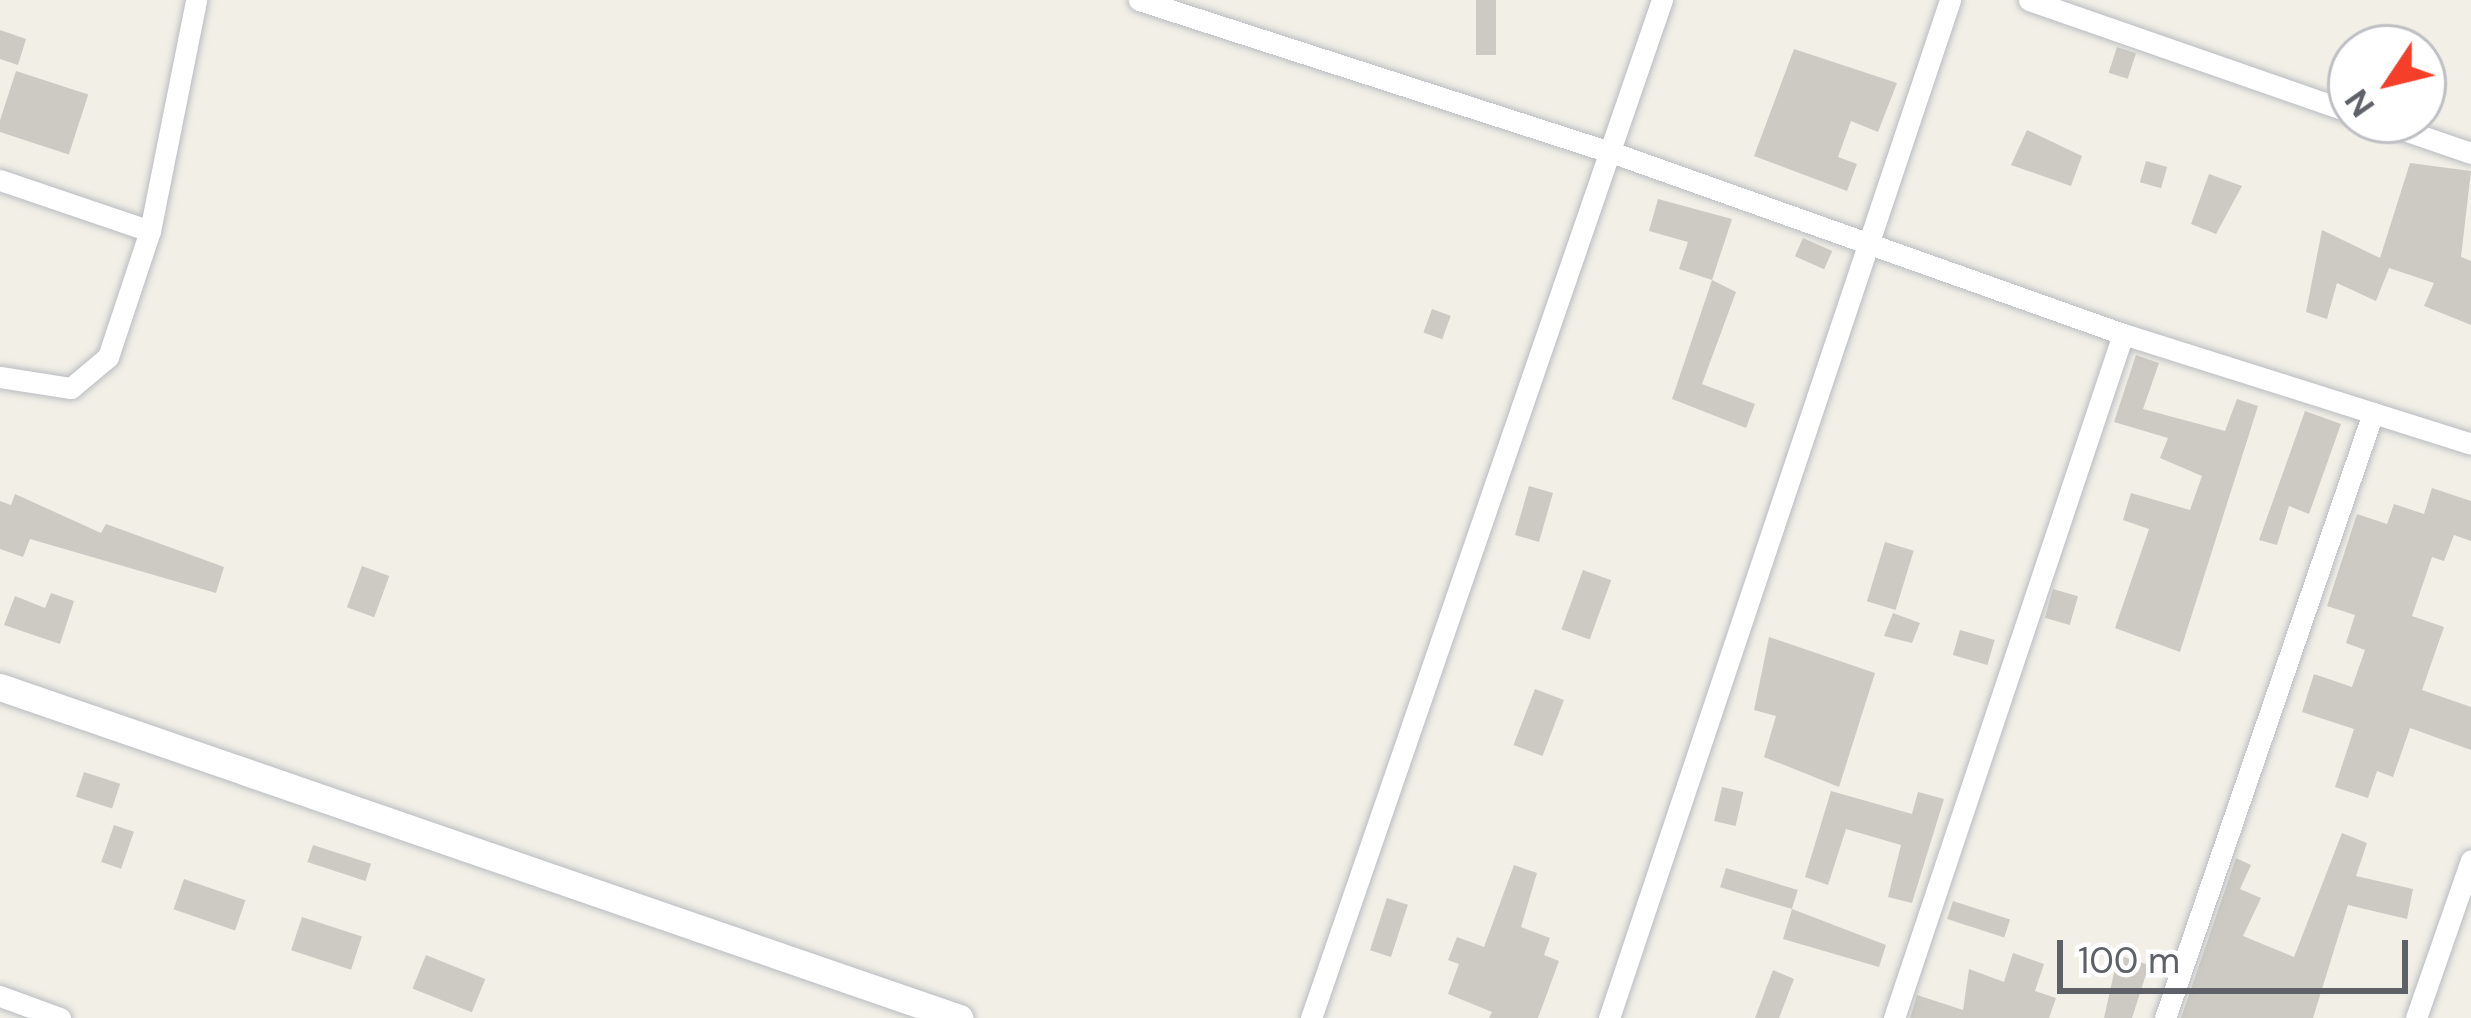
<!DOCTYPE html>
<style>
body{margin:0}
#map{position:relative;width:2471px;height:1018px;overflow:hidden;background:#f1efe6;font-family:"DM Sans",sans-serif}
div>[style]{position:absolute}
.building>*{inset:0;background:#cccac3;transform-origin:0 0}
.roads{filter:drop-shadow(0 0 3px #b9bcc1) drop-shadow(0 0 3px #b9bcc1)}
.minor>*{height:21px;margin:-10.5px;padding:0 10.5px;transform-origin:10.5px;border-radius:10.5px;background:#fff}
.tertiary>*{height:27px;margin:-13.5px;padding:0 13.5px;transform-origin:13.5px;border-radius:13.5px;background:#fff}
span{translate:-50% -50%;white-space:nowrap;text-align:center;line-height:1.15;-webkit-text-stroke:10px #fff;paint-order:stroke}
.north{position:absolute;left:2327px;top:24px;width:120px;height:120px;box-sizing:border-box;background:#fff;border:3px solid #bfc0c3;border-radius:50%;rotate:235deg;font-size:33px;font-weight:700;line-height:48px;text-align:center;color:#5e6268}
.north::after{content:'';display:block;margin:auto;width:42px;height:54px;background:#f53f28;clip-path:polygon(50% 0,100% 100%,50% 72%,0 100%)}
.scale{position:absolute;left:2057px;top:940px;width:351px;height:54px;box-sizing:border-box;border:6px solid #5e6268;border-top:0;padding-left:15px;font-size:36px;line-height:42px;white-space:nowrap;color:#5e6268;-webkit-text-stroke:9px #fff;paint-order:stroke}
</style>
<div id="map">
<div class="building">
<div style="left:1476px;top:0;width:20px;height:55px"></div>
<div style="clip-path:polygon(0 30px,26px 39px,18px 65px,0 59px)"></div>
<div style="left:2117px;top:47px;width:20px;height:27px;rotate:18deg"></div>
<div style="clip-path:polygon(1794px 49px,1897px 83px,1878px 132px,1851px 121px,1838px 157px,1857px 164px,1847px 191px,1754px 156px)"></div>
<div style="left:16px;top:71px;width:76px;height:63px;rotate:18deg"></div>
<div style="clip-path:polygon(2027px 130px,2082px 156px,2071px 186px,2011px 165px)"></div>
<div style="left:2146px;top:161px;width:22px;height:22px;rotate:16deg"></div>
<div style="clip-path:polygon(2410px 163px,2471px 171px,2461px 257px,2471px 261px,2471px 325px,2424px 306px,2434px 283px,2389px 268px,2376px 301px,2337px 283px,2327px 319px,2306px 312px,2322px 230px,2380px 258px)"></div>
<div style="clip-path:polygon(2209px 174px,2242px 186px,2216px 234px,2191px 224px)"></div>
<div style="clip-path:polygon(1658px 199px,1732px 219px,1712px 280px,1679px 269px,1688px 242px,1649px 231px)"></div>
<div style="left:1803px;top:238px;width:32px;height:20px;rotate:24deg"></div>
<div style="clip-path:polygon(1712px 280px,1736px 292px,1702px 384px,1755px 404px,1746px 428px,1672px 399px)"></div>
<div style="left:1432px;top:309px;width:20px;height:25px;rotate:20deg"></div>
<div style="clip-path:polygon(2136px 355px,2159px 363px,2143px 409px,2225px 431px,2237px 399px,2258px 406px,2180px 652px,2115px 628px,2149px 529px,2123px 520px,2131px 493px,2190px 510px,2202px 476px,2160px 458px,2168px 438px,2114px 422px)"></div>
<div style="clip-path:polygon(2305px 411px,2341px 424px,2309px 514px,2289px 506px,2277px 545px,2259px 540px)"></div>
<div style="left:1529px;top:486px;width:25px;height:51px;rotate:16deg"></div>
<div style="clip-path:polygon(2432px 488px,2471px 501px,2471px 541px,2454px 535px,2444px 561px,2432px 557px,2412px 616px,2444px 627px,2422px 690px,2471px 707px,2471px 750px,2410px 728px,2393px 777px,2377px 771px,2368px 798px,2335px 787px,2354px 729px,2302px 712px,2314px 674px,2352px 687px,2365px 650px,2346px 643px,2355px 615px,2327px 606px,2357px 514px,2387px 524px,2394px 504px,2424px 514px)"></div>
<div style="clip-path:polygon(15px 494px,101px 533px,106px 524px,224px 567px,216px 593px,30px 539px,23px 557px,0 549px,0 501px,11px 505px)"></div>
<div style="left:1885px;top:542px;width:30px;height:62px;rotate:17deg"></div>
<div style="left:362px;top:566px;width:29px;height:44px;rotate:20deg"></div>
<div style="left:1583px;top:570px;width:30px;height:63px;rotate:20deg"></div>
<div style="left:2053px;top:589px;width:26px;height:30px;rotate:16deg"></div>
<div style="clip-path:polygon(51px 593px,74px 601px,60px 644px,4px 625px,15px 596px,45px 608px)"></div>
<div style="clip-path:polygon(1893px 613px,1920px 623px,1912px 643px,1884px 636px)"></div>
<div style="left:1960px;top:630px;width:36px;height:26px;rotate:16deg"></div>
<div style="clip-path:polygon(1769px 637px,1875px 673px,1839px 787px,1764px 757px,1776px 716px,1754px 710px)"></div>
<div style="left:1535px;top:689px;width:31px;height:60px;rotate:21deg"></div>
<div style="left:84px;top:772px;width:38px;height:26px;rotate:18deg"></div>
<div style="left:1722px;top:787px;width:22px;height:35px;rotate:13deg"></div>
<div style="clip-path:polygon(1831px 791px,1912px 814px,1918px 792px,1944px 799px,1912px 903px,1888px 897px,1901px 845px,1846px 829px,1828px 885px,1805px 877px)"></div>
<div style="left:114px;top:825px;width:21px;height:39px;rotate:19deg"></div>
<div style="clip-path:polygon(2342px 833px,2367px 843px,2356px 876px,2413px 889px,2407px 919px,2348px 905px,2313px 1018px,2181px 1018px,2236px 858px,2251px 865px,2240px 889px,2261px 898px,2243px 936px,2294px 957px)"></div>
<div style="left:313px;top:845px;width:61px;height:18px;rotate:18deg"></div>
<div style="clip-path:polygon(1514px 865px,1537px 873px,1521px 927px,1550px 938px,1544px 955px,1559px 961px,1538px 1018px,1489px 1018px,1492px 1012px,1448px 994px,1459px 964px,1448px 960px,1457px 937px,1484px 947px)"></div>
<div style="left:1726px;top:868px;width:75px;height:20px;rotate:17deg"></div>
<div style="left:184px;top:879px;width:65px;height:32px;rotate:19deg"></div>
<div style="left:1387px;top:898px;width:22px;height:55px;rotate:18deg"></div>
<div style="left:1953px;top:901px;width:60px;height:19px;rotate:18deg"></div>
<div style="clip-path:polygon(1792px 909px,1886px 945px,1879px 967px,1783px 939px)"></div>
<div style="left:302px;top:917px;width:63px;height:35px;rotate:18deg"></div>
<div style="clip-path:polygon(2013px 953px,2044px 964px,2035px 991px,2056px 998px,2049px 1018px,1910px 1018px,1917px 995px,1963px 1010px,1969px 969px,2004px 982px)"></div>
<div style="left:426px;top:955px;width:64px;height:36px;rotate:22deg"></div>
<div style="clip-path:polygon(2118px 955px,2149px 965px,2132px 1018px,2104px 1018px)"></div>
<div style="clip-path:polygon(1773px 970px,1794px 979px,1779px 1018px,1755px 1018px)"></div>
</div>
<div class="roads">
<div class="minor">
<div style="left:1139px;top:0;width:496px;rotate:17.9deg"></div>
<div style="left:1611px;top:152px;width:543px;rotate:19.57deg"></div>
<div style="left:2123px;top:334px;width:365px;rotate:17.5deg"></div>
<div style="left:2029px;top:0;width:341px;rotate:19.2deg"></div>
<div style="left:2375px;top:120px;width:102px;rotate:19deg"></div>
<div style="left:0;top:180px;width:158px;rotate:18.8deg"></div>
<div style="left:0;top:377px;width:72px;rotate:8.8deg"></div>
<div style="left:71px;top:388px;width:48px;rotate:-40deg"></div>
<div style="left:108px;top:357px;width:133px;rotate:-71.6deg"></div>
<div style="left:150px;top:231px;width:236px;rotate:-78.7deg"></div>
<div style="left:0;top:996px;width:64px;rotate:20.1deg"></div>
<div style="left:1311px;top:1018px;width:1077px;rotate:-70.98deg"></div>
<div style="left:1609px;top:1018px;width:1074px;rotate:-71.48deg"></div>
<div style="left:1894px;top:1018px;width:721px;rotate:-71.49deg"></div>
<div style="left:2165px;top:1018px;width:640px;rotate:-71.03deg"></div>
<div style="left:2416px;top:1018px;width:167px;rotate:-70.8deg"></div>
</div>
<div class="tertiary">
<div style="left:0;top:687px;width:1015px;rotate:19.04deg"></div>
</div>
</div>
<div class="north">N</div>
<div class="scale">100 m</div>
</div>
